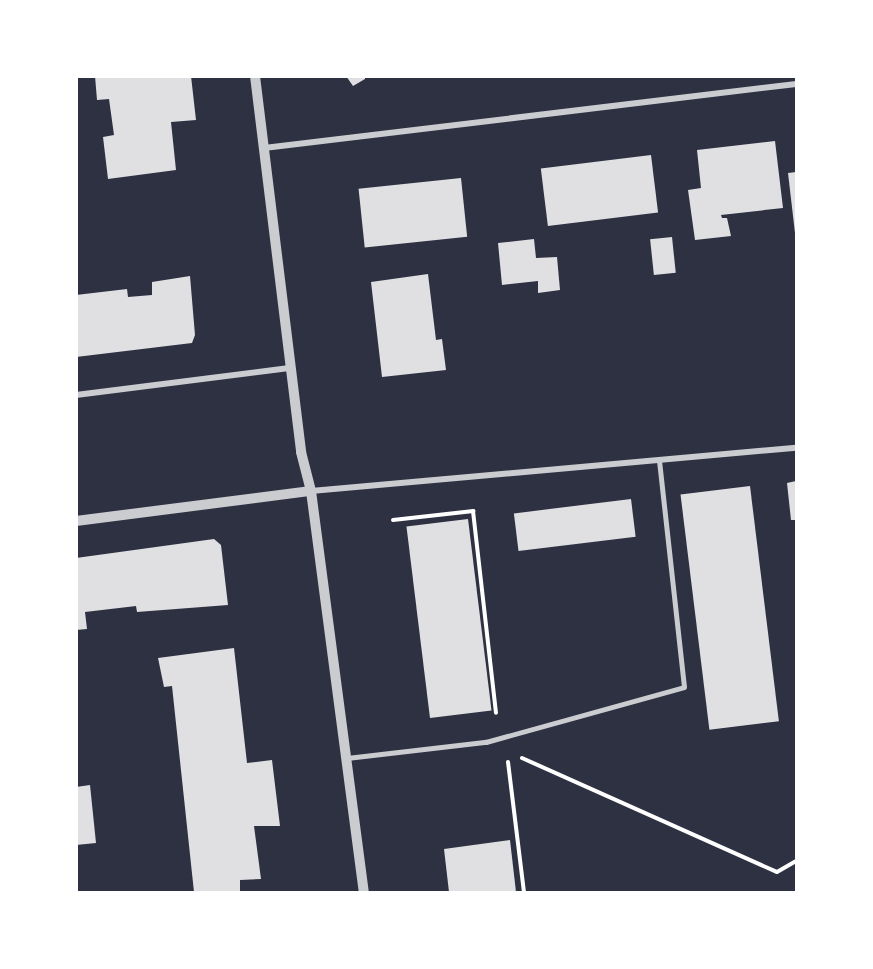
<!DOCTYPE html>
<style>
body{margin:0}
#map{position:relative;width:873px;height:969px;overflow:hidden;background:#2d3142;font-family:Helvetica,sans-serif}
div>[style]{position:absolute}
.building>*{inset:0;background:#e0e0e3;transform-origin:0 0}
.path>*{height:4px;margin:-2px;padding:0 2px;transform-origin:2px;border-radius:2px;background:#fff}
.service>*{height:4.5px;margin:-2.25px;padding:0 2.25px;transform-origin:2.25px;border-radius:2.25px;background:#caccd0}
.minor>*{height:6px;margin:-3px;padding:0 3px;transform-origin:3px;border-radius:3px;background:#caccd0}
.tertiary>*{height:10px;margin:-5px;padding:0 5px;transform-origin:5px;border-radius:5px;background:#caccd0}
span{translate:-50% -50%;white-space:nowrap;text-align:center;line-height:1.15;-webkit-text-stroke:5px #fff;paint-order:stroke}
.frame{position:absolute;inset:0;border:78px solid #fff;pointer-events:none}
</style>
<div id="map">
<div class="building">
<div style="clip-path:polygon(95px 76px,191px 76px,196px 120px,171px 122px,176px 170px,108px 179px,103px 137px,114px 135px,109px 99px,97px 100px)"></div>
<div style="clip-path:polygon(346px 76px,365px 76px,365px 79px,353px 86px)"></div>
<div style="clip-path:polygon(775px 141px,783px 208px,721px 215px,722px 218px,727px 218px,731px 236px,695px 240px,688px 190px,701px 188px,697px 150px)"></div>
<div style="left:651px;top:155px;width:58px;height:111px;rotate:83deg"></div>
<div style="clip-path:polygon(796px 172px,796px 233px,795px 233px,788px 173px)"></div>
<div style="left:461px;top:178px;width:59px;height:103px;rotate:84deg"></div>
<div style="left:672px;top:237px;width:36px;height:22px;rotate:84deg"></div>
<div style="clip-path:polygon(534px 239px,536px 258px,557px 257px,560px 290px,538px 293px,538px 281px,502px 285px,498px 243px)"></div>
<div style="clip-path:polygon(428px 274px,436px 340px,442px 339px,446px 370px,382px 377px,371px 282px)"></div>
<div style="clip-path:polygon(190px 276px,195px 335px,192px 343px,76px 357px,76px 295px,127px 289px,128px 297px,152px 295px,152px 282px)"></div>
<div style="clip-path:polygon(796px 481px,796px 520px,791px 520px,787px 483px)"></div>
<div style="left:750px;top:486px;width:237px;height:70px;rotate:83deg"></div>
<div style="left:631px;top:499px;width:38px;height:118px;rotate:83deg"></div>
<div style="left:468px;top:519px;width:193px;height:62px;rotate:83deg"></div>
<div style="clip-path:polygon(214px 539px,221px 545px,228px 605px,137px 612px,136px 606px,85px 612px,87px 629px,76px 630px,76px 558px)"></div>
<div style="clip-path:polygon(234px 648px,247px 763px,272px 760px,280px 826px,254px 826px,261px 879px,240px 880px,240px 892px,194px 892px,172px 686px,164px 687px,158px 658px)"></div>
<div style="clip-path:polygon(90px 785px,96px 843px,76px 845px,76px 787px)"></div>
<div style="clip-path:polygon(510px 840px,516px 892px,449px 892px,444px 849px)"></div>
</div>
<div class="path">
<div style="left:393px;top:520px;width:81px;rotate:-6.4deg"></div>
<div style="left:473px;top:511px;width:203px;rotate:83.5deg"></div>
<div style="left:522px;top:758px;width:279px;rotate:24.1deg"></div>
<div style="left:777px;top:872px;width:22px;rotate:-30deg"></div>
<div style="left:508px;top:762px;width:131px;rotate:83deg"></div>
</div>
<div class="service">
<div style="left:347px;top:758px;width:140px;rotate:-6.6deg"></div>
<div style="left:486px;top:742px;width:205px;rotate:-15.5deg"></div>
<div style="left:684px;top:687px;width:228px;rotate:-96.3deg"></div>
</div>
<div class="minor">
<div style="left:264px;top:148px;width:536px;rotate:-6.86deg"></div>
<div style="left:76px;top:395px;width:217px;rotate:-7.2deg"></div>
<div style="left:311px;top:491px;width:487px;rotate:-5.1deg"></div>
</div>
<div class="tertiary">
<div style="left:255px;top:76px;width:379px;rotate:83deg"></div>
<div style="left:301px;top:452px;width:40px;rotate:75.6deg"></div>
<div style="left:311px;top:491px;width:404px;rotate:82.5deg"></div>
<div style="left:76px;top:521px;width:237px;rotate:-7.3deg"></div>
</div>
<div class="frame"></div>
</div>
